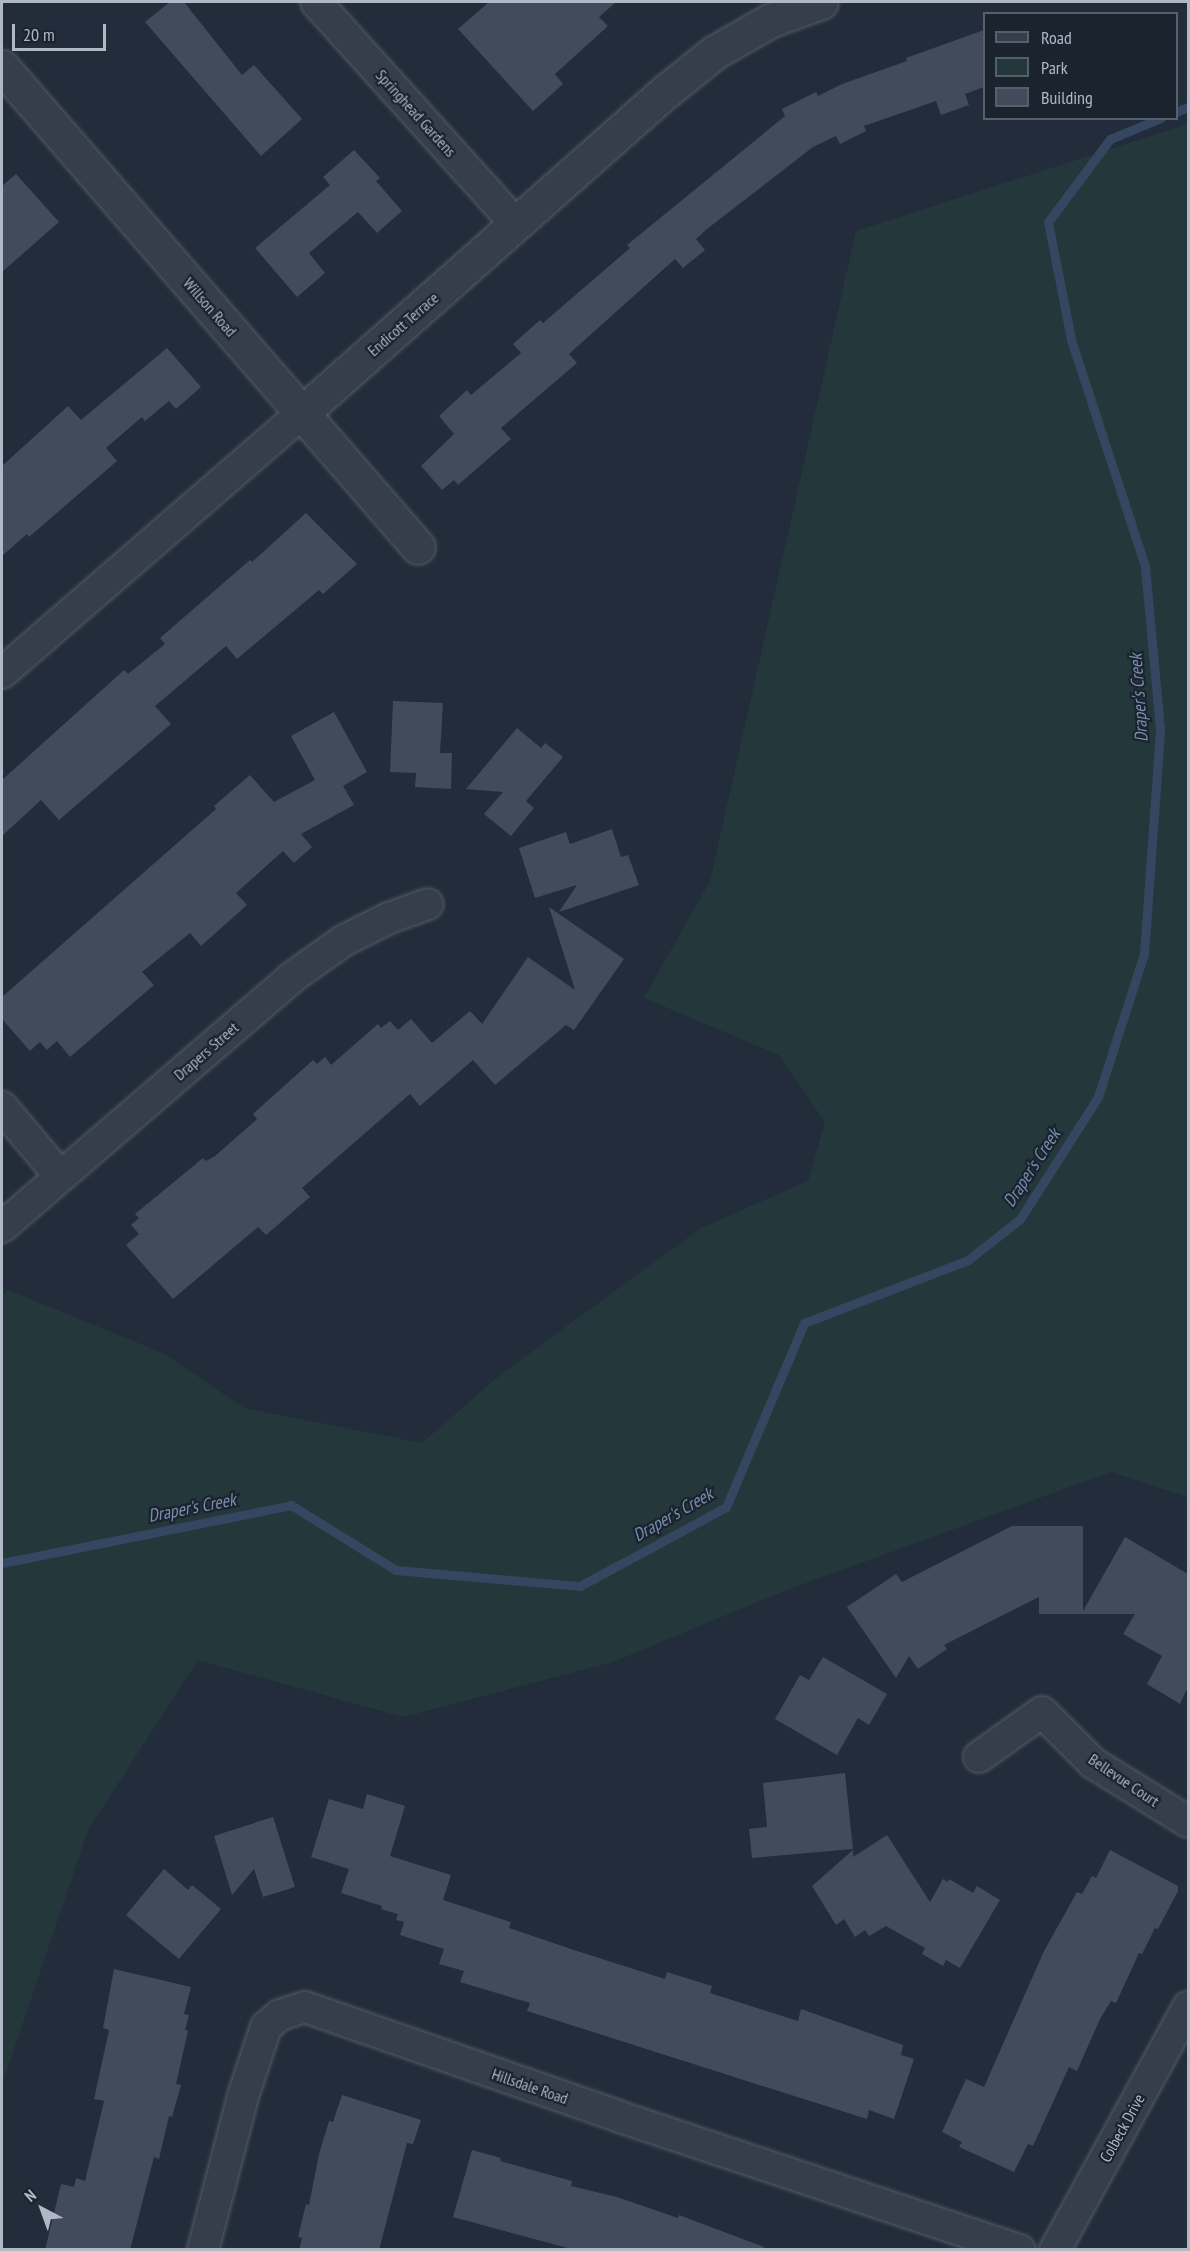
<!DOCTYPE html>
<style>
body{margin:0}
#map{position:relative;width:1190px;height:2251px;overflow:hidden;background:#222c3a;font-family:"PT Sans Narrow",sans-serif}
div>[style]{position:absolute}
.green>*{inset:0;background:#24383b}
.stream>*{height:9px;margin:-4.5px;padding:0 4.5px;transform-origin:4.5px;border-radius:4.5px;background:#354661}
.building>*{inset:0;background:#414b5c}
.roads{filter:drop-shadow(0 0 2px #535b68) drop-shadow(0 0 2px #535b68)}
.minor>*{height:30px;margin:-15px;padding:0 15px;transform-origin:15px;border-radius:15px;background:#353e4a}
.tertiary>*{height:33px;margin:-16.5px;padding:0 16.5px;transform-origin:16.5px;border-radius:16.5px;background:#353e4a}
span{translate:-50% -50%;white-space:nowrap;text-align:center;line-height:1.15;-webkit-text-stroke:4.5px #1b232f;paint-order:stroke}
.street-label{font-size:16px;color:#b0b8c6}
.water-label{font-size:18px;color:#788eaf;font-style:italic}
.frame{position:absolute;inset:0;border:3px solid #b0b8c6;pointer-events:none}
.legend{position:absolute;left:983px;top:12px;width:195px;height:108px;box-sizing:border-box;background:#1b232f;border:2px solid #575f6b;margin:0;padding:8px 10px;list-style:none;font-size:18px;color:#b0b8c6}
.legend li{display:flex;align-items:center;gap:12px;height:30px}
.legend b{width:30px;border:2px solid #575f6b}
.north{position:absolute;left:12px;top:2179px;width:60px;height:60px;-webkit-text-stroke:4px #1b232f;paint-order:stroke;rotate:319deg;font-size:16px;font-weight:700;line-height:24px;text-align:center;color:#b0b8c6}
.north::after{content:'';display:block;margin:auto;width:21px;height:27px;background:#b0b8c6;clip-path:polygon(50% 0,100% 100%,50% 72%,0 100%)}
.scale{position:absolute;left:12px;top:24px;width:94px;height:27px;box-sizing:border-box;border:3px solid #b0b8c6;border-top:0;padding-left:8px;font-size:18px;line-height:21px;white-space:nowrap;color:#b0b8c6;-webkit-text-stroke:4px #1b232f;paint-order:stroke}
</style>
<div id="map">
<div class="green">
<div style="clip-path:polygon(1188px 124px,1188px 1497px,1111px 1472px,784px 1591px,613px 1662px,403px 1717px,198px 1660px,88px 1830px,2px 2085px,2px 1296px,8px 1290px,165px 1354px,244px 1408px,422px 1443px,500px 1375px,701px 1228px,808px 1181px,825px 1122px,779px 1055px,644px 998px,710px 881px,856px 231px)"></div>
</div>
<div class="stream">
<div style="left:1176px;top:112px;width:13px;rotate:-23deg"></div>
<div style="left:2px;top:1563px;width:295px;rotate:-11.3deg"></div>
<div style="left:291px;top:1505px;width:123px;rotate:31.8deg"></div>
<div style="left:396px;top:1570px;width:185px;rotate:5deg"></div>
<div style="left:580px;top:1586px;width:166px;rotate:-28.4deg"></div>
<div style="left:726px;top:1507px;width:200px;rotate:-67deg"></div>
<div style="left:804px;top:1323px;width:176px;rotate:-21deg"></div>
<div style="left:968px;top:1260px;width:66px;rotate:-38.3deg"></div>
<div style="left:1020px;top:1219px;width:145px;rotate:-57.4deg"></div>
<div style="left:1098px;top:1097px;width:150px;rotate:-72.2deg"></div>
<div style="left:1144px;top:954px;width:226px;rotate:-85.9deg"></div>
<div style="left:1160px;top:729px;width:164px;rotate:-95.3deg"></div>
<div style="left:1145px;top:566px;width:239px;rotate:-108.1deg"></div>
<div style="left:1071px;top:339px;width:119px;rotate:-101.1deg"></div>
<div style="left:1048px;top:222px;width:104px;rotate:-53.2deg"></div>
<div style="left:1110px;top:139px;width:55px;rotate:-22.4deg"></div>
</div>
<div class="building">
<div style="clip-path:polygon(170px 2px,184px 2px,242px 75px,254px 65px,302px 119px,261px 156px,145px 22px)"></div>
<div style="clip-path:polygon(489px 2px,616px 2px,599px 17px,608px 26px,555px 74px,563px 84px,533px 111px,458px 29px)"></div>
<div style="clip-path:polygon(984px 30px,984px 87px,965px 94px,969px 105px,941px 115px,936px 101px,864px 126px,866px 131px,840px 144px,836px 136px,813px 147px,707px 229px,696px 239px,705px 250px,683px 268px,675px 259px,569px 354px,577px 363px,501px 428px,511px 439px,458px 485px,454px 480px,442px 490px,421px 466px,454px 434px,439px 416px,467px 390px,471px 395px,521px 353px,513px 344px,540px 320px,543px 323px,630px 248px,627px 245px,785px 116px,782px 109px,816px 92px,818px 96px,842px 84px,907px 61px,906px 58px)"></div>
<div style="clip-path:polygon(354px 150px,380px 178px,376px 181px,402px 211px,377px 233px,358px 212px,309px 253px,325px 273px,297px 297px,255px 248px,330px 185px,323px 177px)"></div>
<div style="clip-path:polygon(16px 174px,59px 222px,2px 272px,2px 186px)"></div>
<div style="clip-path:polygon(167px 348px,201px 387px,176px 409px,169px 401px,145px 421px,142px 417px,106px 448px,117px 461px,29px 537px,27px 534px,2px 556px,2px 466px,68px 406px,81px 420px)"></div>
<div style="clip-path:polygon(306px 513px,357px 564px,323px 594px,319px 590px,237px 659px,226px 646px,155px 706px,171px 724px,59px 820px,41px 800px,2px 836px,2px 780px,124px 670px,128px 674px,165px 644px,160px 638px,250px 560px,252px 562px)"></div>
<div style="clip-path:polygon(393px 701px,443px 703px,440px 753px,452px 753px,451px 789px,415px 787px,416px 773px,390px 772px)"></div>
<div style="clip-path:polygon(334px 712px,367px 772px,343px 786px,354px 805px,301px 834px,312px 847px,294px 863px,283px 851px,236px 893px,247px 905px,201px 946px,190px 933px,142px 972px,154px 985px,70px 1057px,57px 1041px,47px 1050px,40px 1042px,30px 1051px,2px 1019px,2px 997px,216px 809px,214px 806px,250px 775px,274px 802px,315px 780px,291px 736px)"></div>
<div style="clip-path:polygon(517px 728px,541px 748px,545px 743px,563px 757px,526px 801px,534px 808px,511px 836px,484px 814px,503px 792px,466px 789px)"></div>
<div style="clip-path:polygon(612px 829px,621px 857px,628px 855px,639px 885px,559px 912px,577px 885px,535px 898px,519px 848px,566px 832px,570px 844px)"></div>
<div style="clip-path:polygon(549px 907px,624px 959px,574px 1030px,566px 1025px,495px 1085px,473px 1060px,420px 1106px,410px 1094px,302px 1188px,310px 1197px,266px 1235px,258px 1227px,173px 1299px,126px 1245px,139px 1234px,131px 1225px,139px 1218px,135px 1214px,203px 1158px,206px 1161px,215px 1156px,257px 1119px,253px 1114px,313px 1060px,317px 1064px,325px 1057px,331px 1065px,378px 1024px,381px 1028px,390px 1021px,398px 1030px,411px 1019px,432px 1043px,470px 1011px,482px 1024px,528px 957px,575px 990px)"></div>
<div style="clip-path:polygon(1012px 1526px,1083px 1526px,1083px 1611px,1125px 1537px,1188px 1574px,1188px 1687px,1180px 1704px,1147px 1684px,1162px 1656px,1123px 1634px,1135px 1614px,1039px 1614px,1039px 1597px,944px 1645px,947px 1649px,918px 1669px,909px 1656px,896px 1678px,847px 1607px,896px 1574px,902px 1582px)"></div>
<div style="clip-path:polygon(823px 1657px,887px 1694px,869px 1725px,858px 1718px,837px 1755px,775px 1719px,800px 1675px,809px 1680px)"></div>
<div style="clip-path:polygon(845px 1773px,853px 1849px,752px 1858px,749px 1829px,767px 1827px,763px 1783px)"></div>
<div style="clip-path:polygon(367px 1794px,405px 1806px,390px 1856px,451px 1875px,443px 1900px,511px 1922px,509px 1928px,577px 1951px,665px 1979px,667px 1972px,712px 1986px,710px 1993px,798px 2021px,801px 2009px,903px 2045px,901px 2055px,914px 2059px,894px 2119px,869px 2110px,867px 2119px,769px 2088px,527px 2011px,530px 2003px,460px 1982px,464px 1971px,439px 1964px,444px 1949px,400px 1935px,404px 1922px,396px 1920px,398px 1914px,381px 1909px,382px 1906px,341px 1893px,349px 1869px,311px 1857px,329px 1799px,363px 1809px)"></div>
<div style="clip-path:polygon(273px 1817px,295px 1887px,263px 1897px,254px 1869px,232px 1895px,214px 1836px)"></div>
<div style="clip-path:polygon(887px 1835px,930px 1902px,943px 1879px,948px 1882px,949px 1879px,973px 1893px,977px 1886px,1000px 1900px,960px 1968px,946px 1960px,943px 1966px,922px 1954px,925px 1948px,886px 1926px,869px 1936px,865px 1930px,855px 1937px,844px 1919px,836px 1925px,812px 1886px,853px 1850px,853px 1857px)"></div>
<div style="clip-path:polygon(1110px 1850px,1178px 1886px,1178px 1891px,1158px 1929px,1155px 1928px,1142px 1954px,1139px 1953px,1116px 2003px,1111px 2001px,1100px 2019px,1077px 2071px,1069px 2067px,1033px 2146px,1028px 2144px,1014px 2172px,959px 2147px,962px 2142px,942px 2132px,966px 2079px,984px 2087px,1044px 1951px,1077px 1892px,1082px 1894px,1092px 1876px,1096px 1878px)"></div>
<div style="clip-path:polygon(164px 1869px,188px 1890px,192px 1885px,221px 1909px,179px 1959px,126px 1915px)"></div>
<div style="clip-path:polygon(114px 1969px,191px 1987px,184px 2014px,189px 2015px,185px 2030px,188px 2031px,176px 2084px,181px 2085px,172px 2117px,169px 2116px,159px 2159px,154px 2157px,130px 2250px,45px 2250px,61px 2184px,74px 2187px,76px 2178px,85px 2181px,104px 2101px,94px 2099px,109px 2030px,103px 2028px)"></div>
<div style="clip-path:polygon(342px 2095px,421px 2120px,413px 2144px,407px 2143px,379px 2250px,299px 2250px,302px 2238px,298px 2237px,306px 2204px,309px 2205px,319px 2154px,329px 2121px,333px 2122px)"></div>
<div style="clip-path:polygon(472px 2150px,501px 2158px,500px 2161px,572px 2181px,571px 2186px,617px 2197px,678px 2218px,679px 2215px,764px 2247px,763px 2250px,575px 2250px,453px 2217px)"></div>
</div>
<div class="roads">
<div class="minor">
<div style="left:316px;top:2px;width:299px;rotate:48deg"></div>
<div style="left:2px;top:673px;width:397px;rotate:-40.9deg"></div>
<div style="left:2px;top:1107px;width:90px;rotate:50deg"></div>
<div style="left:2px;top:1227px;width:381px;rotate:-40.7deg"></div>
<div style="left:291px;top:978px;width:64px;rotate:-35.4deg"></div>
<div style="left:343px;top:941px;width:51px;rotate:-26.6deg"></div>
<div style="left:389px;top:918px;width:41px;rotate:-19.7deg"></div>
<div style="left:979px;top:1757px;width:77px;rotate:-35.5deg"></div>
<div style="left:1042px;top:1712px;width:72px;rotate:45deg"></div>
<div style="left:1093px;top:1763px;width:112px;rotate:31.8deg"></div>
<div style="left:203px;top:2250px;width:159px;rotate:-75.4deg"></div>
<div style="left:243px;top:2096px;width:73px;rotate:-71.6deg"></div>
<div style="left:266px;top:2027px;width:18px;rotate:-41deg"></div>
<div style="left:280px;top:2015px;width:26px;rotate:-18deg"></div>
<div style="left:305px;top:2007px;width:334px;rotate:19.2deg"></div>
<div style="left:620px;top:2117px;width:421px;rotate:18.4deg"></div>
<div style="left:1055px;top:2250px;width:277px;rotate:-61.3deg"></div>
</div>
<div class="tertiary">
<div style="left:2px;top:67px;width:635px;rotate:49.09deg"></div>
<div style="left:302px;top:413px;width:485px;rotate:-41.5deg"></div>
<div style="left:665px;top:92px;width:64px;rotate:-38.7deg"></div>
<div style="left:715px;top:52px;width:64px;rotate:-29.7deg"></div>
<div style="left:771px;top:20px;width:53px;rotate:-19.8deg"></div>
</div>
</div>
<div class="street-label">
<span style="left:416px;top:113px;rotate:48deg">Springhead Gardens</span>
<span style="left:210px;top:307px;rotate:49deg">Willson Road</span>
<span style="left:403px;top:324px;rotate:-41deg">Endicott Terrace</span>
<span style="left:206px;top:1051px;rotate:-41deg">Drapers Street</span>
<span style="left:1124px;top:1780px;rotate:34deg">Bellevue Court</span>
<span style="left:530px;top:2086px;rotate:19deg">Hillsdale Road</span>
<span style="left:1122px;top:2128px;rotate:-61deg">Colbeck Drive</span>
</div>
<div class="water-label">
<span style="left:1139px;top:698px;rotate:-94deg">Draper's Creek</span>
<span style="left:1032px;top:1168px;rotate:-57deg">Draper's Creek</span>
<span style="left:192px;top:1508px;rotate:-11deg">Draper's Creek</span>
<span style="left:673px;top:1515px;rotate:-30deg">Draper's Creek</span>
</div>
<div class="frame"></div>
<ul class="legend">
<li><b style="height:8px;background:#353e4a"></b>Road</li>
<li><b style="height:16px;background:#24383b"></b>Park</li>
<li><b style="height:16px;background:#414b5c"></b>Building</li>
</ul>
<div class="north">N</div>
<div class="scale">20 m</div>
</div>
